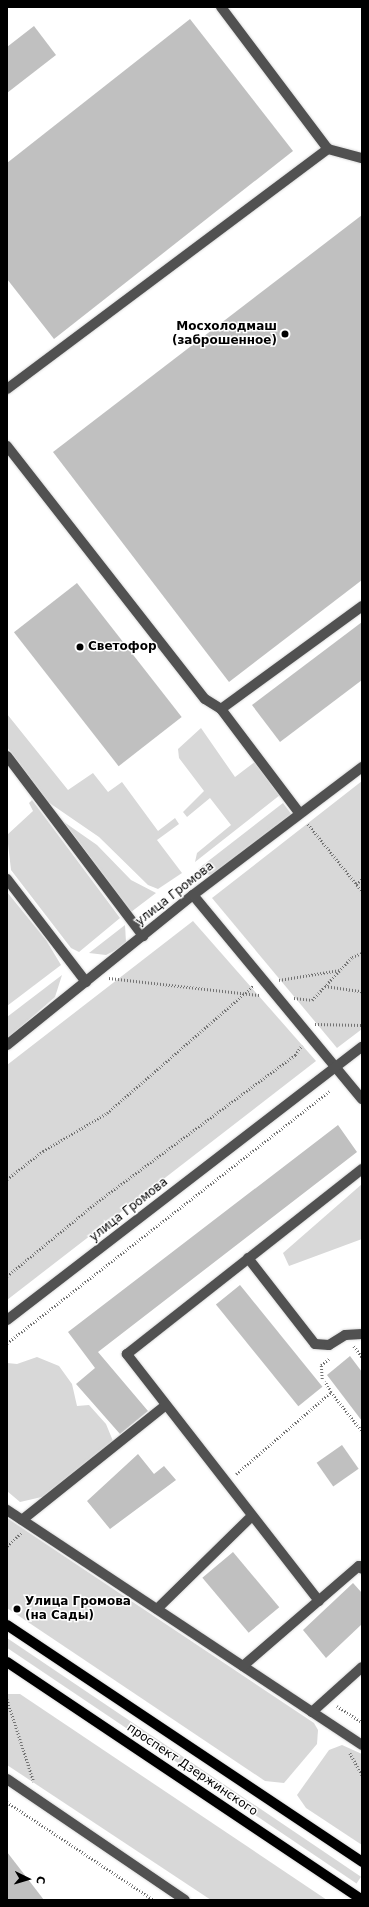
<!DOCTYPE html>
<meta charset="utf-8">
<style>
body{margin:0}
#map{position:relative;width:369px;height:1907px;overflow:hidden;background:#fff;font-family:"DejaVu Sans",sans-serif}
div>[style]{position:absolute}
.green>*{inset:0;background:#d8d8d8;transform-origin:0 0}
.building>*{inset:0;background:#c0c0c0;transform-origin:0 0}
.path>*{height:2.5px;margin-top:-1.25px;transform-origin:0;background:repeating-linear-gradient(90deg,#737373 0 1px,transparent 0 3px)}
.roads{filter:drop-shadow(0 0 1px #dbdbdb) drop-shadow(0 0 1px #dbdbdb)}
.minor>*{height:10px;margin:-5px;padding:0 5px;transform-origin:5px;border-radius:5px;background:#515151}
.major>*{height:10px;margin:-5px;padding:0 5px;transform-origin:5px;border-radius:5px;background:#000}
.dots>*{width:11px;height:11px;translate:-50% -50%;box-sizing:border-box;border:2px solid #fff;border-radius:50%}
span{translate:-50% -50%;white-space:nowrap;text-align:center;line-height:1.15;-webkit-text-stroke:3px #fff;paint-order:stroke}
.poi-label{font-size:12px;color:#000;font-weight:700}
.right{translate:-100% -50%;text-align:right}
.left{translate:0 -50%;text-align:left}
.street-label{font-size:12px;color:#000}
.frame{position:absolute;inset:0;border:8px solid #000;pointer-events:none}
.north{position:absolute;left:8px;top:1859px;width:40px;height:40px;-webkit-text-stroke:3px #fff;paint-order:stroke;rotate:95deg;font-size:11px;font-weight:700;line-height:16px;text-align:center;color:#000}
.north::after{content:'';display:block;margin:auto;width:14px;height:18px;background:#000;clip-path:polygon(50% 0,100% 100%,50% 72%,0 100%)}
</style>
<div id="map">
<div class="green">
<div style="clip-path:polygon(7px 714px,68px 790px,93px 773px,108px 792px,122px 782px,158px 831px,175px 818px,179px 824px,157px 840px,182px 873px,158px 889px,148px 885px,99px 837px,48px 802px,7px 747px)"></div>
<div style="clip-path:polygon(201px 728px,235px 777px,256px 761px,280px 795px,195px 862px,197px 853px,231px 825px,210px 798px,187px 817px,183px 812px,204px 791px,179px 758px,178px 749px)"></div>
<div style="clip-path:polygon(362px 781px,362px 1029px,337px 1048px,212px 898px)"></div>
<div style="clip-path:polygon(32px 800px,120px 918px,79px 952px,71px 948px,11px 870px,7px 835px,33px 811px,29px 803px)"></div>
<div style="clip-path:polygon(283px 803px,292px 815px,214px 875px,202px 874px,198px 869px)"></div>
<div style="clip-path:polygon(64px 822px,97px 845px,131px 880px,156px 893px,131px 912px)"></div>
<div style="clip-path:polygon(7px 892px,46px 940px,61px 965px,7px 1006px)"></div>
<div style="clip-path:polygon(193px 921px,316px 1061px,7px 1300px,7px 1065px)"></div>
<div style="clip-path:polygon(125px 925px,126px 942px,116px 950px,106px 955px,89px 953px)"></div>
<div style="clip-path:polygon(62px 975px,55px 997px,7px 1039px,7px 1017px)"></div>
<div style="clip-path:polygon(362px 1184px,362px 1239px,289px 1266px,283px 1253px)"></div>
<div style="clip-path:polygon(37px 1357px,59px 1366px,72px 1384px,77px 1406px,89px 1405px,106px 1424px,113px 1441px,46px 1496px,20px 1502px,7px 1491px,7px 1363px,17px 1364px)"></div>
<div style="clip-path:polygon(7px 1518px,314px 1723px,318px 1730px,317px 1744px,284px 1783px,265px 1781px,7px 1608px)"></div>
<div style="left:7px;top:1638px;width:427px;height:8px;rotate:34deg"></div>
<div style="clip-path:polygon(7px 1694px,20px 1694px,327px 1900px,211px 1900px,7px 1765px)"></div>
<div style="clip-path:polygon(342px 1745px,362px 1754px,362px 1845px,306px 1808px,297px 1795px,329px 1750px)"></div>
</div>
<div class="building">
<div style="clip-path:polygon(190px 19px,293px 151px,54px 339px,7px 279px,7px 163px)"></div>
<div style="clip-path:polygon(34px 26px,56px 55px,7px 93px,7px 47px)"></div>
<div style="clip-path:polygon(362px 215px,362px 580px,229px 682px,53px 452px)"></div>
<div style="left:77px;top:583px;width:170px;height:80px;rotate:52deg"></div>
<div style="clip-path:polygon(362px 622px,362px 680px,280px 742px,252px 705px)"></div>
<div style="clip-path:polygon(338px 1125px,357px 1152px,98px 1352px,148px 1411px,120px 1434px,76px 1384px,95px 1368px,68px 1332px)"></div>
<div style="left:240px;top:1285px;width:131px;height:31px;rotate:51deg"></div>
<div style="clip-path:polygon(350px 1356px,362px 1372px,362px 1421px,327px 1375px)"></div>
<div style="left:342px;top:1445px;width:29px;height:31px;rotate:55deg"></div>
<div style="clip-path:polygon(138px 1454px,154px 1474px,164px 1466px,176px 1480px,110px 1529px,87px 1501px)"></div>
<div style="left:233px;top:1552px;width:72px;height:40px;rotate:50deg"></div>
<div style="clip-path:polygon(353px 1583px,362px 1593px,362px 1624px,326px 1658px,303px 1630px)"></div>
<div style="clip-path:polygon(7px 1852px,44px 1900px,7px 1900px)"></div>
</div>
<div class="path">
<div style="left:308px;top:824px;width:86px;rotate:51.1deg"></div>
<div style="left:356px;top:884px;width:8px;rotate:-40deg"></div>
<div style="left:109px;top:978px;width:151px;rotate:6.5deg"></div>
<div style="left:279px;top:980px;width:62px;rotate:-9.3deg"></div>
<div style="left:325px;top:986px;width:37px;rotate:8deg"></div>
<div style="left:294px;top:998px;width:18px;rotate:6deg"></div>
<div style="left:312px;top:1000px;width:59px;rotate:-47.1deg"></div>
<div style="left:352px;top:957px;width:11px;rotate:-22deg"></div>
<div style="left:315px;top:1024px;width:47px;rotate:1.2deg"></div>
<div style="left:7px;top:1179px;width:46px;rotate:-37.9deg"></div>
<div style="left:43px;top:1151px;width:74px;rotate:-30.7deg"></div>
<div style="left:107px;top:1113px;width:194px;rotate:-41deg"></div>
<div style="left:7px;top:1276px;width:117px;rotate:-39.4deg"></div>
<div style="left:97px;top:1202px;width:247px;rotate:-36.6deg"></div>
<div style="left:295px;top:1055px;width:12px;rotate:-55deg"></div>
<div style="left:7px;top:1343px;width:409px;rotate:-38deg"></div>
<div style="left:354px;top:1346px;width:14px;rotate:54deg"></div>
<div style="left:322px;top:1379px;width:14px;rotate:-94deg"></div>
<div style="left:321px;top:1365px;width:11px;rotate:-38deg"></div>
<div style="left:331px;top:1392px;width:50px;rotate:51.5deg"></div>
<div style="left:236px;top:1474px;width:125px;rotate:-40.8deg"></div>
<div style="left:331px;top:1392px;width:12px;rotate:-121deg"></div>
<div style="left:7px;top:1546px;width:19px;rotate:-43deg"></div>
<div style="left:7px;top:1699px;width:87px;rotate:72deg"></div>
<div style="left:337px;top:1706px;width:30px;rotate:33deg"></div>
<div style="left:350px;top:1753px;width:25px;rotate:61deg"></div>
<div style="left:7px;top:1802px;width:177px;rotate:33.7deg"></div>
</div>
<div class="roads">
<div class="minor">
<div style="left:221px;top:7px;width:178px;rotate:53deg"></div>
<div style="left:328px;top:149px;width:35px;rotate:15deg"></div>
<div style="left:7px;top:389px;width:401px;rotate:-36.8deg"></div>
<div style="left:7px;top:446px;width:321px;rotate:52deg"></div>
<div style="left:205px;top:699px;width:19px;rotate:32deg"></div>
<div style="left:221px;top:709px;width:131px;rotate:53deg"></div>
<div style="left:221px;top:709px;width:175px;rotate:-36.1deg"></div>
<div style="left:7px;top:756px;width:226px;rotate:52.9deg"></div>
<div style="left:7px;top:879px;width:130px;rotate:52.5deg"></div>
<div style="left:193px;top:895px;width:265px;rotate:50.4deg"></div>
<div style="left:7px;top:1045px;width:239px;rotate:-38.9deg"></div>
<div style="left:193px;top:895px;width:212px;rotate:-37.1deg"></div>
<div style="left:248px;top:1258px;width:109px;rotate:52.1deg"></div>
<div style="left:315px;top:1344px;width:14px;rotate:4deg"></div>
<div style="left:329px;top:1345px;width:19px;rotate:-32deg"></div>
<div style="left:345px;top:1335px;width:17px;rotate:-3deg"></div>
<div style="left:7px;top:1320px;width:448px;rotate:-37.6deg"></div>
<div style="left:7px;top:1510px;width:426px;rotate:33.5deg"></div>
<div style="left:22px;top:1520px;width:184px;rotate:-38.6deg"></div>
<div style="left:319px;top:1601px;width:313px;rotate:-127.9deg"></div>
<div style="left:127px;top:1354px;width:299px;rotate:-38.2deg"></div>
<div style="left:157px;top:1609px;width:133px;rotate:-44.4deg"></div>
<div style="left:243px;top:1666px;width:153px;rotate:-40.8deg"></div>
<div style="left:359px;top:1566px;width:4px;rotate:45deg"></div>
<div style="left:312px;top:1712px;width:67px;rotate:-42deg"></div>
<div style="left:7px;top:1779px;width:215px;rotate:34.2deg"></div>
</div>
<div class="major">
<div style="left:7px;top:1625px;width:427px;rotate:33.7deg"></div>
<div style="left:7px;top:1662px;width:427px;rotate:33.8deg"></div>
</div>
</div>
<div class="dots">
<div style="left:285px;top:334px;background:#000"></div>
<div style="left:80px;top:647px;background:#000"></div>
<div style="left:17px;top:1609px;background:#000"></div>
</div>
<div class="poi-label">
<span class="right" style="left:277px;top:334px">Мосхолодмаш<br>(заброшенное)</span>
<span class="left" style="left:88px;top:647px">Светофор</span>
<span class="left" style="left:25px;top:1609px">Улица Громова<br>(на Сады)</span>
</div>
<div class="street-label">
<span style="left:175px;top:894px;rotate:-38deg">улица Громова</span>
<span style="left:129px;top:1210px;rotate:-38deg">улица Громова</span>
<span style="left:192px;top:1770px;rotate:34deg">проспект Дзержинского</span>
</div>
<div class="frame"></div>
<div class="north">С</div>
</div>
